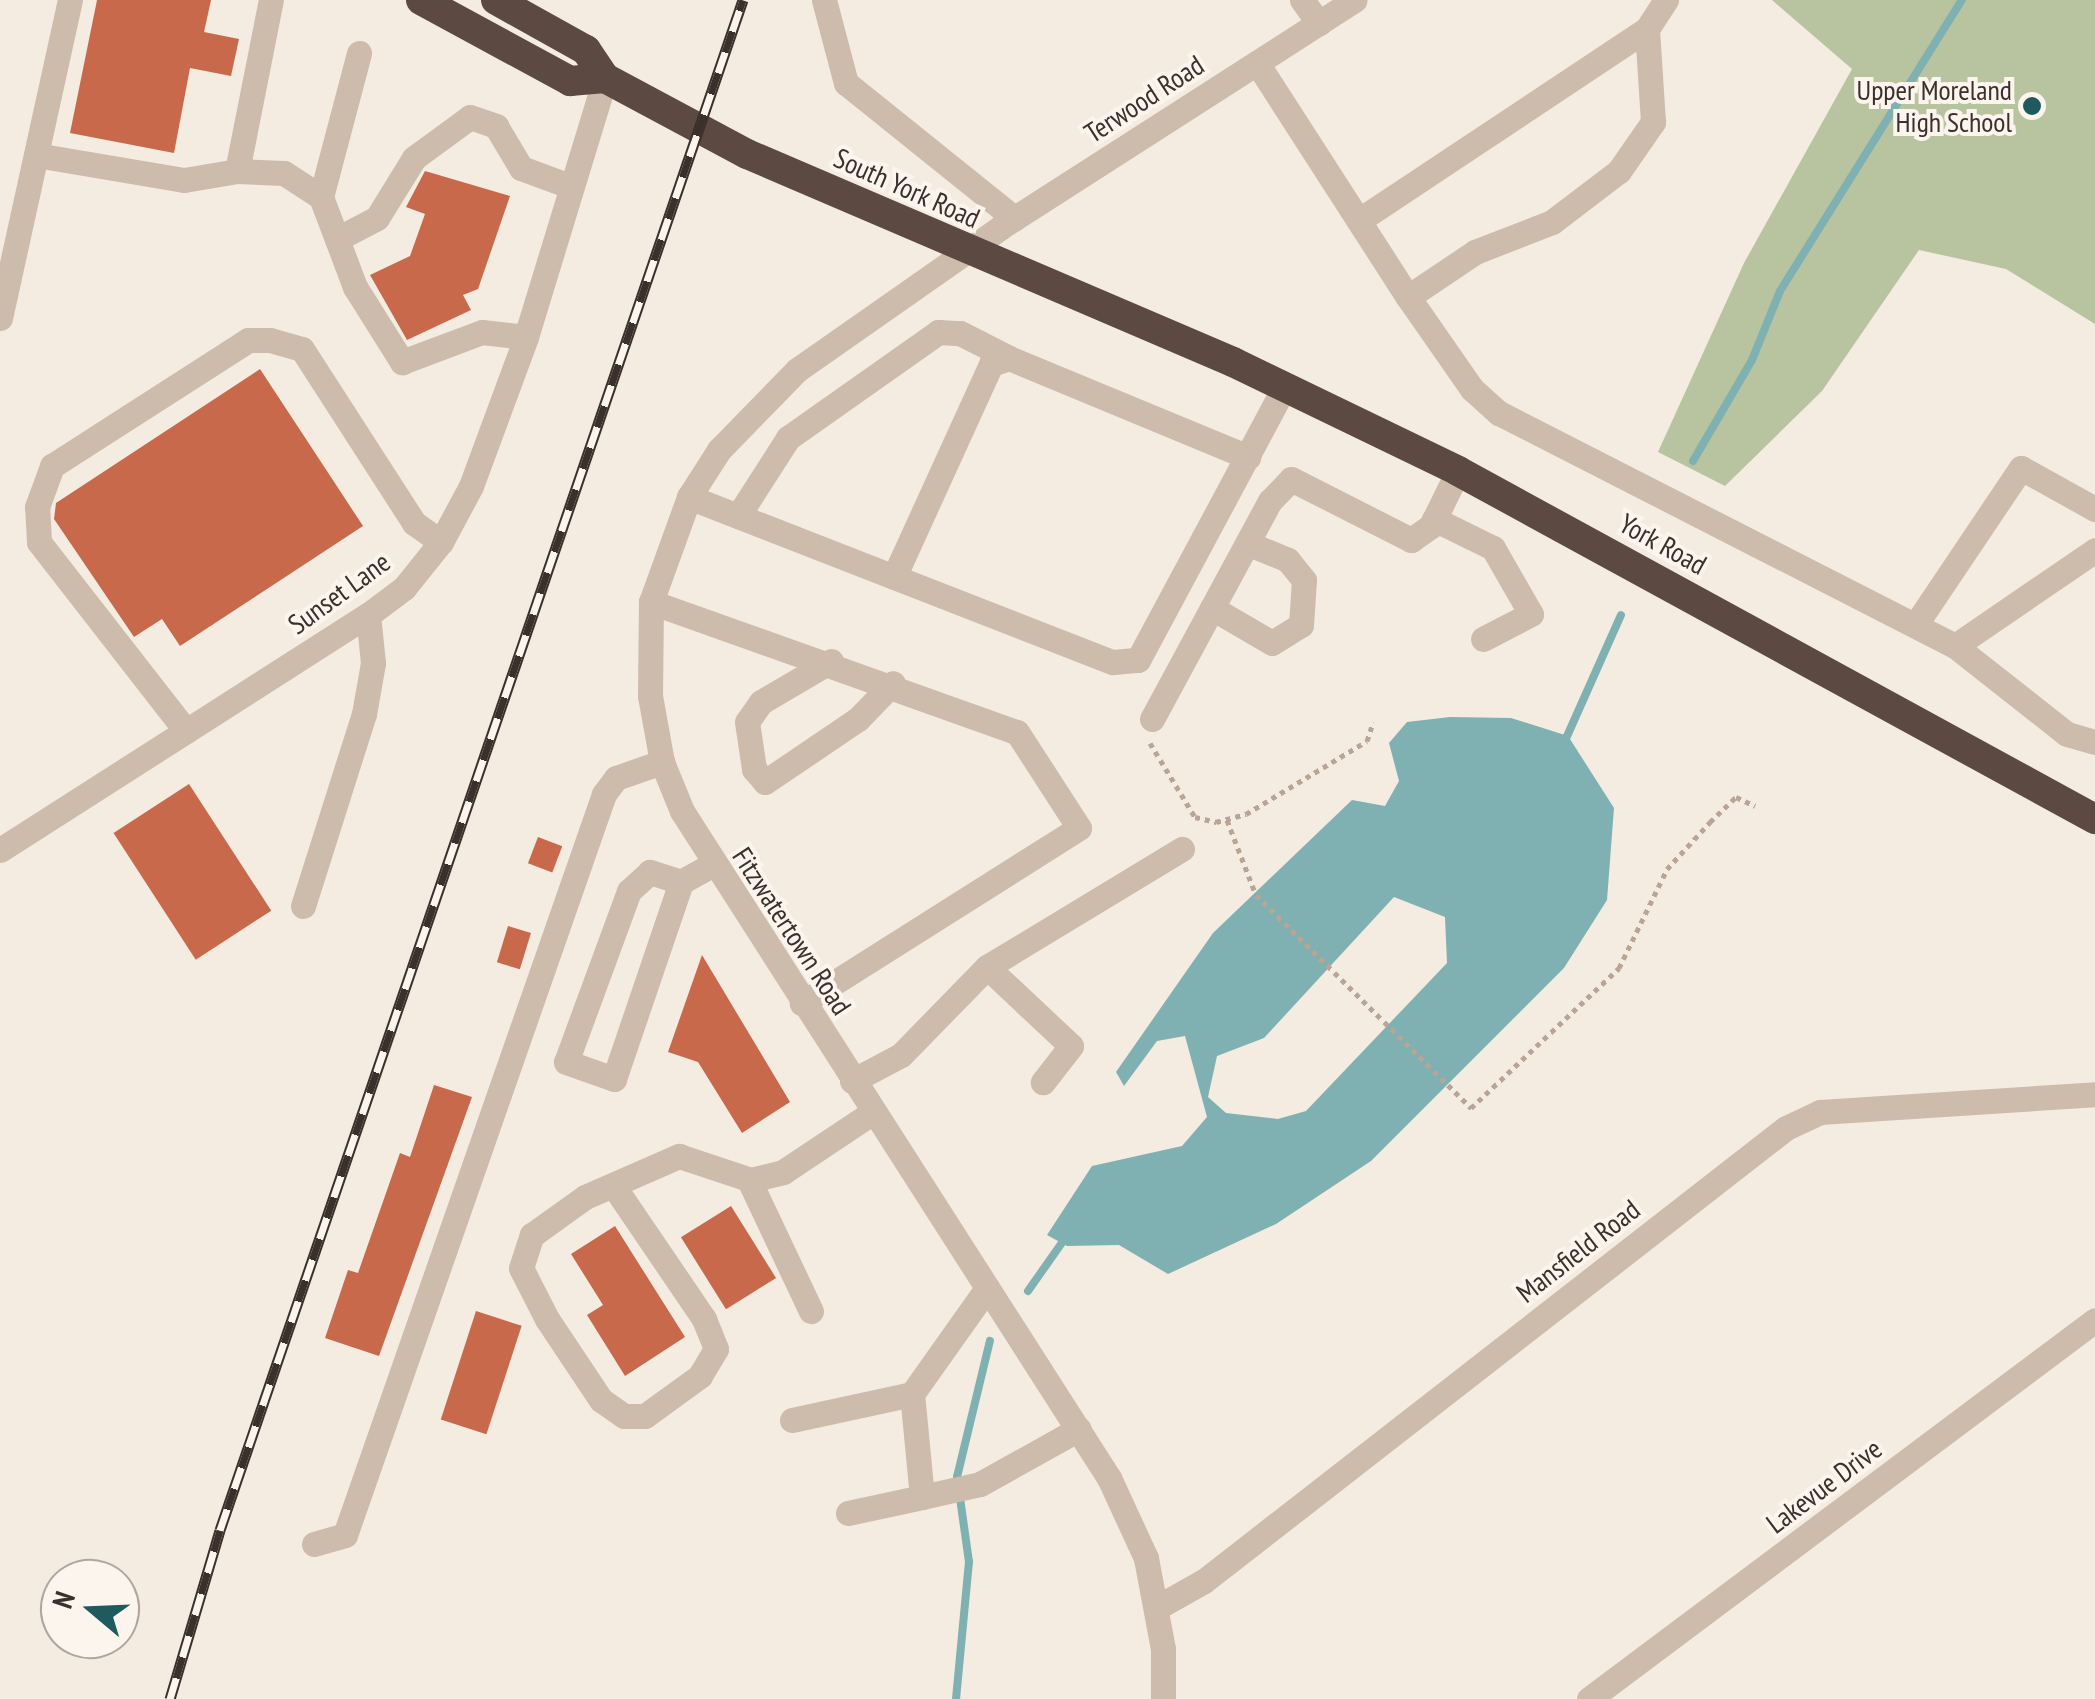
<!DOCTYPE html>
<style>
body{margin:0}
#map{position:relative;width:2095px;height:1699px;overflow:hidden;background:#f4ebe1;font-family:"PT Sans Narrow",sans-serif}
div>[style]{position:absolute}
.green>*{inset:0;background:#b8c4a0}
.water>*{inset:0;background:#7fb0b2}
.stream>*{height:8px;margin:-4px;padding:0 4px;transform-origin:4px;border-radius:4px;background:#7fb0b2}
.building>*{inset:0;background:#c8694b;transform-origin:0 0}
.path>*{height:5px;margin-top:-2.5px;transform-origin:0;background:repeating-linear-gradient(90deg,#b9a596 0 5px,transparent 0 10px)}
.minor>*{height:25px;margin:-12.5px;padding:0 12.5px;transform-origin:12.5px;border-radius:12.5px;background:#cdbbac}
.highway>*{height:30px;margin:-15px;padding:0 15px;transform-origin:15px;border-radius:15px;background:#5c4a42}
.rail>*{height:11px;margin-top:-5.5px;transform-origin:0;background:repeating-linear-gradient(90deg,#fbf5ee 0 22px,#3b302b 0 44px);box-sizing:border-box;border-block:2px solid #3b302b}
.dots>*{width:28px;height:28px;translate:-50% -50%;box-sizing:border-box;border:5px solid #fbf5ee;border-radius:50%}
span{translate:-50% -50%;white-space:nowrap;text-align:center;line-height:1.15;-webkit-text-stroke:8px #fbf5ee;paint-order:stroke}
.poi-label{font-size:28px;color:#3b302b}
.right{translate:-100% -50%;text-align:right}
.street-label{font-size:28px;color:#3b302b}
.north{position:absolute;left:40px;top:1559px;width:100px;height:100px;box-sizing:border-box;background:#fbf5ee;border:2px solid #aea6a0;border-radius:50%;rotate:289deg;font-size:28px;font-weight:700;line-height:40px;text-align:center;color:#3b302b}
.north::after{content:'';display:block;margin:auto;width:35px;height:45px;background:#1f5a5e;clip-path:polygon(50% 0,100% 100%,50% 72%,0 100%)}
</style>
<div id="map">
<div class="green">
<div style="clip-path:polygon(1772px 0,2095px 0,2095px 324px,2006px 269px,1919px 250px,1822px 391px,1725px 486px,1658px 452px,1744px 263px,1852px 69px)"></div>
</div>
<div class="water">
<div style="clip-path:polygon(evenodd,1450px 717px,1511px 718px,1568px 736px,1614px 808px,1607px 900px,1564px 968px,1371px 1161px,1276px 1224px,1168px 1274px,1119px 1245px,1067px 1246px,1047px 1235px,1092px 1166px,1182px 1146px,1207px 1117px,1185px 1036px,1157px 1041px,1124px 1086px,1116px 1072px,1213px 933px,1352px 800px,1385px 806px,1399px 781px,1389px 743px,1407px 722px,1450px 717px,1394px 897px,1445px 917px,1447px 963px,1306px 1111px,1278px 1119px,1226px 1113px,1208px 1097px,1217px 1056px,1264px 1038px,1394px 897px)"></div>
</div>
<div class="stream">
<div style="left:1693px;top:461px;width:117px;rotate:-59.7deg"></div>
<div style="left:1752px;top:360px;width:74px;rotate:-67.9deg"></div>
<div style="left:1780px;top:291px;width:343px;rotate:-58deg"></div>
<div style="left:1564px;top:743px;width:140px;rotate:-66deg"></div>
<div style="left:1028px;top:1291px;width:66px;rotate:-54.9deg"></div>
<div style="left:956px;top:1699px;width:138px;rotate:-84.6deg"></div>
<div style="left:969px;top:1562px;width:86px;rotate:-98deg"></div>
<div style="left:957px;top:1477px;width:140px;rotate:-76.4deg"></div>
</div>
<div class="building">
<div style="clip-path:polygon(97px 0,211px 0,204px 32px,239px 39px,231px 76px,190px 68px,174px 153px,70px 133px)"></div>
<div style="clip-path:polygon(425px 171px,510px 196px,478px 289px,463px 295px,471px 310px,407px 340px,370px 275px,410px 256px,425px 214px,406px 207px)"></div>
<div style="clip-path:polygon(260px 369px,363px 526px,180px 646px,162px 619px,134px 637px,54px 519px,56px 503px)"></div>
<div style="left:189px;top:784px;width:151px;height:90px;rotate:57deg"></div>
<div style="left:538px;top:837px;width:26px;height:28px;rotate:21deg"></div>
<div style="left:508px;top:926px;width:24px;height:38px;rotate:17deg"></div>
<div style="clip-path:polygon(702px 955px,790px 1102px,742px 1133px,698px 1062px,668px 1052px)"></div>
<div style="clip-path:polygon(434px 1085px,472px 1097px,379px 1356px,325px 1338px,348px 1270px,358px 1273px,400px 1153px,410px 1157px)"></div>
<div style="left:731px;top:1206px;width:85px;height:59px;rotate:58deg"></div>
<div style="clip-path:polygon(615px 1226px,685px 1337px,625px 1376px,587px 1315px,603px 1305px,571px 1254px)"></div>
<div style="left:476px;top:1311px;width:48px;height:114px;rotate:18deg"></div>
</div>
<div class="path">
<div style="left:1150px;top:743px;width:87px;rotate:58.7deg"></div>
<div style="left:1195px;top:817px;width:22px;rotate:13deg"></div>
<div style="left:1216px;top:822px;width:31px;rotate:-15deg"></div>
<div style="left:1246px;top:814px;width:141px;rotate:-31.1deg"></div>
<div style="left:1367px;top:741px;width:20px;rotate:-72deg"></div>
<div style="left:1227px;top:820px;width:80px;rotate:68.9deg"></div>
<div style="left:1256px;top:895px;width:303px;rotate:44.7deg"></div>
<div style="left:1471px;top:1108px;width:204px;rotate:-43.4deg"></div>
<div style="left:1619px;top:968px;width:110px;rotate:-64.1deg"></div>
<div style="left:1667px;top:869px;width:64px;rotate:-47.5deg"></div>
<div style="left:1710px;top:822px;width:36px;rotate:-44deg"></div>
<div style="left:1736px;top:797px;width:21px;rotate:25deg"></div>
</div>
<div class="minor">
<div style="left:824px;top:0;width:86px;rotate:75.2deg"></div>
<div style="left:846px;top:83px;width:216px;rotate:38.8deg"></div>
<div style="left:1302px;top:0;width:29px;rotate:54deg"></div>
<div style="left:1257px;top:63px;width:278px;rotate:57.2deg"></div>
<div style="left:1408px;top:297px;width:112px;rotate:55.2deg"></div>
<div style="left:1472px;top:389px;width:36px;rotate:42deg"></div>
<div style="left:1499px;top:413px;width:512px;rotate:27.07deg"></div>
<div style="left:1955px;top:646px;width:170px;rotate:-34.4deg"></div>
<div style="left:36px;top:155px;width:150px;rotate:9.6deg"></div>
<div style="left:184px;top:180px;width:54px;rotate:-9.6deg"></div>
<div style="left:237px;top:171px;width:174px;rotate:-78.8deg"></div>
<div style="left:237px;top:171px;width:47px;rotate:2.4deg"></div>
<div style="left:284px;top:173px;width:44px;rotate:33deg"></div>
<div style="left:321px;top:197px;width:96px;rotate:69.3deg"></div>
<div style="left:355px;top:287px;width:89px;rotate:57.9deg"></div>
<div style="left:402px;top:362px;width:85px;rotate:-20.6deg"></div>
<div style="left:482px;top:332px;width:44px;rotate:6.5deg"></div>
<div style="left:321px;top:197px;width:149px;rotate:-75.2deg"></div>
<div style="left:1361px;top:219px;width:343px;rotate:-33.6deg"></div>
<div style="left:1647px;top:29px;width:35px;rotate:-57deg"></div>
<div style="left:337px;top:239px;width:45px;rotate:-27.7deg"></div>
<div style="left:377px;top:218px;width:70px;rotate:-58.3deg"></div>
<div style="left:414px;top:158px;width:69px;rotate:-36.2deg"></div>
<div style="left:470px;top:117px;width:28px;rotate:19deg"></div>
<div style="left:496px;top:126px;width:49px;rotate:59.2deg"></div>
<div style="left:521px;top:168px;width:54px;rotate:20.4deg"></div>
<div style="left:1408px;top:297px;width:81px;rotate:-33.9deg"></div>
<div style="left:1475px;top:252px;width:83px;rotate:-21.3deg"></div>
<div style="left:1552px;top:222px;width:84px;rotate:-37.3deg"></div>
<div style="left:1619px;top:171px;width:60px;rotate:-55.2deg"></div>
<div style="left:1653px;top:122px;width:93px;rotate:-93.7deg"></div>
<div style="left:0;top:318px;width:326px;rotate:-77.6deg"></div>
<div style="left:689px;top:497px;width:455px;rotate:21.3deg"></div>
<div style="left:1113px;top:662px;width:25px;rotate:-5deg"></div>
<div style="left:1138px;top:660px;width:311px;rotate:-61.8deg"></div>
<div style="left:738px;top:516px;width:93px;rotate:-57.3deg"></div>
<div style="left:788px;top:438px;width:184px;rotate:-35.2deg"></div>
<div style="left:938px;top:332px;width:22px;rotate:3deg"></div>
<div style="left:960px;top:333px;width:55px;rotate:27deg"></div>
<div style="left:1434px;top:519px;width:66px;rotate:26.2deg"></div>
<div style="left:1493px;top:548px;width:76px;rotate:60.1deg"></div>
<div style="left:1531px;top:614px;width:54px;rotate:152.5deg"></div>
<div style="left:894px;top:577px;width:234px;rotate:-65.5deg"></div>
<div style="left:991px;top:364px;width:19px;rotate:-18deg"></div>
<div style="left:1009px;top:358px;width:259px;rotate:22.5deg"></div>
<div style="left:651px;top:602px;width:388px;rotate:19.6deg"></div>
<div style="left:1017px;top:732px;width:114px;rotate:57.1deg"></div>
<div style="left:1079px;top:828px;width:328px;rotate:147.7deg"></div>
<div style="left:1212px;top:608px;width:69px;rotate:30.3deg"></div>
<div style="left:1272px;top:643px;width:34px;rotate:-32deg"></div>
<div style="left:1301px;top:625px;width:45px;rotate:-86.2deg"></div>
<div style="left:1304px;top:580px;width:26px;rotate:-129deg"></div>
<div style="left:1288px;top:560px;width:44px;rotate:-157.5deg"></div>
<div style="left:1916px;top:624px;width:188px;rotate:-56.1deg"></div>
<div style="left:2021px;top:468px;width:85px;rotate:29deg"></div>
<div style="left:1955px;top:646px;width:142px;rotate:38.2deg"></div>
<div style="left:2067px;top:734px;width:29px;rotate:16deg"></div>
<div style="left:831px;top:661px;width:81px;rotate:149.6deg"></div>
<div style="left:761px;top:702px;width:24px;rotate:125deg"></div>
<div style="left:747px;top:722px;width:48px;rotate:81.5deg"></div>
<div style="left:754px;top:769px;width:17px;rotate:50deg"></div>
<div style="left:765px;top:782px;width:112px;rotate:-34.1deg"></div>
<div style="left:858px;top:719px;width:50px;rotate:-45.8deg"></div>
<div style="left:1152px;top:719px;width:248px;rotate:-61.6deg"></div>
<div style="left:1270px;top:501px;width:30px;rotate:-46deg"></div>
<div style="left:1291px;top:479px;width:135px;rotate:26.9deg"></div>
<div style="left:1411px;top:540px;width:24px;rotate:-35deg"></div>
<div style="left:1431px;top:526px;width:61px;rotate:-63.9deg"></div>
<div style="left:186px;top:731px;width:239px;rotate:-127.9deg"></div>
<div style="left:39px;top:542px;width:35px;rotate:-93deg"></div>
<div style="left:37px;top:507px;width:44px;rotate:-69.9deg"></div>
<div style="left:52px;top:466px;width:233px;rotate:-32.7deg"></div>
<div style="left:248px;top:340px;width:22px"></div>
<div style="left:270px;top:340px;width:33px;rotate:16deg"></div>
<div style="left:302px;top:349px;width:207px;rotate:57.2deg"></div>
<div style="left:414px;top:523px;width:33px;rotate:35deg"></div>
<div style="left:0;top:850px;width:437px;rotate:-32.6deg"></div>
<div style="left:368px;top:615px;width:45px;rotate:-36.9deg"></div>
<div style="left:404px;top:588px;width:59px;rotate:-51.2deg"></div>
<div style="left:441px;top:542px;width:64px;rotate:-61.8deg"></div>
<div style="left:471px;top:486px;width:159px;rotate:-69.7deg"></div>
<div style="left:526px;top:337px;width:271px;rotate:-73deg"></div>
<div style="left:681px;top:882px;width:33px;rotate:-162deg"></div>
<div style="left:650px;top:872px;width:28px;rotate:138deg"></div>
<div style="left:629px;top:891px;width:182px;rotate:110.2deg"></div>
<div style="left:566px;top:1062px;width:51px;rotate:19.5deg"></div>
<div style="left:614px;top:1079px;width:208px;rotate:-71.2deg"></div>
<div style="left:681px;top:882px;width:35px;rotate:-29deg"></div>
<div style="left:303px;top:906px;width:201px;rotate:-72.4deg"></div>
<div style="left:364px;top:714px;width:52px;rotate:-80deg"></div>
<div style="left:373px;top:663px;width:48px;rotate:-95.9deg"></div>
<div style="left:987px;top:967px;width:115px;rotate:43.2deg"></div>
<div style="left:1071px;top:1046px;width:46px;rotate:127.9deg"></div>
<div style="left:852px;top:1081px;width:55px;rotate:-28deg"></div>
<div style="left:901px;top:1055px;width:123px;rotate:-45.7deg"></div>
<div style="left:987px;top:967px;width:228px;rotate:-31.2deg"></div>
<div style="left:749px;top:1180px;width:145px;rotate:64.7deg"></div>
<div style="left:613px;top:1185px;width:162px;rotate:55.8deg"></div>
<div style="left:704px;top:1319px;width:32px;rotate:68deg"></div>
<div style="left:716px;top:1349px;width:31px;rotate:121deg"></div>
<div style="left:700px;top:1376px;width:68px;rotate:144deg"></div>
<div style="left:645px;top:1416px;width:21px;rotate:180deg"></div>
<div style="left:624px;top:1416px;width:28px;rotate:-145deg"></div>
<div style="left:601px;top:1400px;width:97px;rotate:-123.7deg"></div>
<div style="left:547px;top:1319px;width:57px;rotate:-117deg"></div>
<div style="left:521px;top:1268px;width:35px;rotate:-72deg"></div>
<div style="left:532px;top:1235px;width:65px;rotate:-35.6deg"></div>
<div style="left:585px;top:1197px;width:103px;rotate:-23.6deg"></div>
<div style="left:679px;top:1156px;width:76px;rotate:18.4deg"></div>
<div style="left:751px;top:1180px;width:33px;rotate:-14deg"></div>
<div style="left:783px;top:1172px;width:108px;rotate:-33.7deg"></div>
<div style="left:792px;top:1420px;width:123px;rotate:-12.2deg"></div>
<div style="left:922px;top:1497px;width:59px;rotate:-12.6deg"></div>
<div style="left:980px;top:1484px;width:113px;rotate:-29.1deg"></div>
<div style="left:848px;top:1513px;width:76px;rotate:-12.2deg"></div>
<div style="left:922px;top:1497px;width:103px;rotate:-95.5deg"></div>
<div style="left:912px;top:1394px;width:130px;rotate:-54.7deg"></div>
<div style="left:314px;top:1544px;width:32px;rotate:-16deg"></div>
<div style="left:345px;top:1535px;width:785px;rotate:-70.73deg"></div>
<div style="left:604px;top:794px;width:20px;rotate:-53deg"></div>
<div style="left:616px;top:778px;width:49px;rotate:-19.2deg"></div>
<div style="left:1156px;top:1608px;width:55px;rotate:-29.4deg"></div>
<div style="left:1204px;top:1581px;width:738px;rotate:-37.9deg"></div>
<div style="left:1786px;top:1128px;width:38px;rotate:-25deg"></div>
<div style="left:1820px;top:1112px;width:276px;rotate:-3.7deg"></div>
<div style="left:1163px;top:1699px;width:50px;rotate:-90deg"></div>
<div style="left:1163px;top:1649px;width:93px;rotate:-100.6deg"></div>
<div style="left:1146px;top:1558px;width:88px;rotate:-114.8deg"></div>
<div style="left:1109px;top:1478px;width:792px;rotate:-122.63deg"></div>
<div style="left:682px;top:811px;width:53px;rotate:-112.2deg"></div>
<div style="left:662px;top:762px;width:67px;rotate:-100.3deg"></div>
<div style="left:650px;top:696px;width:94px;rotate:-89.4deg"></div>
<div style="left:651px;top:602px;width:112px;rotate:-70.1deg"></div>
<div style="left:689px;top:497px;width:56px;rotate:-57.4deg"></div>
<div style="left:719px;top:450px;width:112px;rotate:-45.7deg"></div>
<div style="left:797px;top:370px;width:249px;rotate:-35deg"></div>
<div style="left:1001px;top:227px;width:420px;rotate:-32.7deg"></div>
<div style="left:1589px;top:1699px;width:632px;rotate:-36.83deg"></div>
</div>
<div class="highway">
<div style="left:421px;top:0;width:170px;rotate:28.5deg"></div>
<div style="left:570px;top:81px;width:35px;rotate:-5deg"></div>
<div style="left:496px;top:0;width:103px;rotate:29.1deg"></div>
<div style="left:586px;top:50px;width:34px;rotate:56deg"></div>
<div style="left:605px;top:78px;width:161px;rotate:28.2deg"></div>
<div style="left:747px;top:154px;width:529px;rotate:23.17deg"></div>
<div style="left:1233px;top:362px;width:250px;rotate:25.8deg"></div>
<div style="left:1458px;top:471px;width:726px;rotate:28.65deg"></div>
</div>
<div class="rail">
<div style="left:170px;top:1699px;width:176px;rotate:-73.5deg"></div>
<div style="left:220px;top:1530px;width:1617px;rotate:-71.13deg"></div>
</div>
<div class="dots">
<div style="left:2032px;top:106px;background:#1f5a5e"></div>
</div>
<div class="poi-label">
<span class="right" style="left:2012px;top:106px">Upper Moreland<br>High School</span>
</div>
<div class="street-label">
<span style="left:1144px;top:99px;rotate:-33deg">Terwood Road</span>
<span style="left:907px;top:188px;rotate:24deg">South York Road</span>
<span style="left:1663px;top:544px;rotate:29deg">York Road</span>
<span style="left:339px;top:593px;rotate:-36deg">Sunset Lane</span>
<span style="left:792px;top:931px;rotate:57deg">Fitzwatertown Road</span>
<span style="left:1578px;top:1251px;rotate:-38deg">Mansfield Road</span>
<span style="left:1824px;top:1486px;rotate:-37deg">Lakevue Drive</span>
</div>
<div class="north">N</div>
</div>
